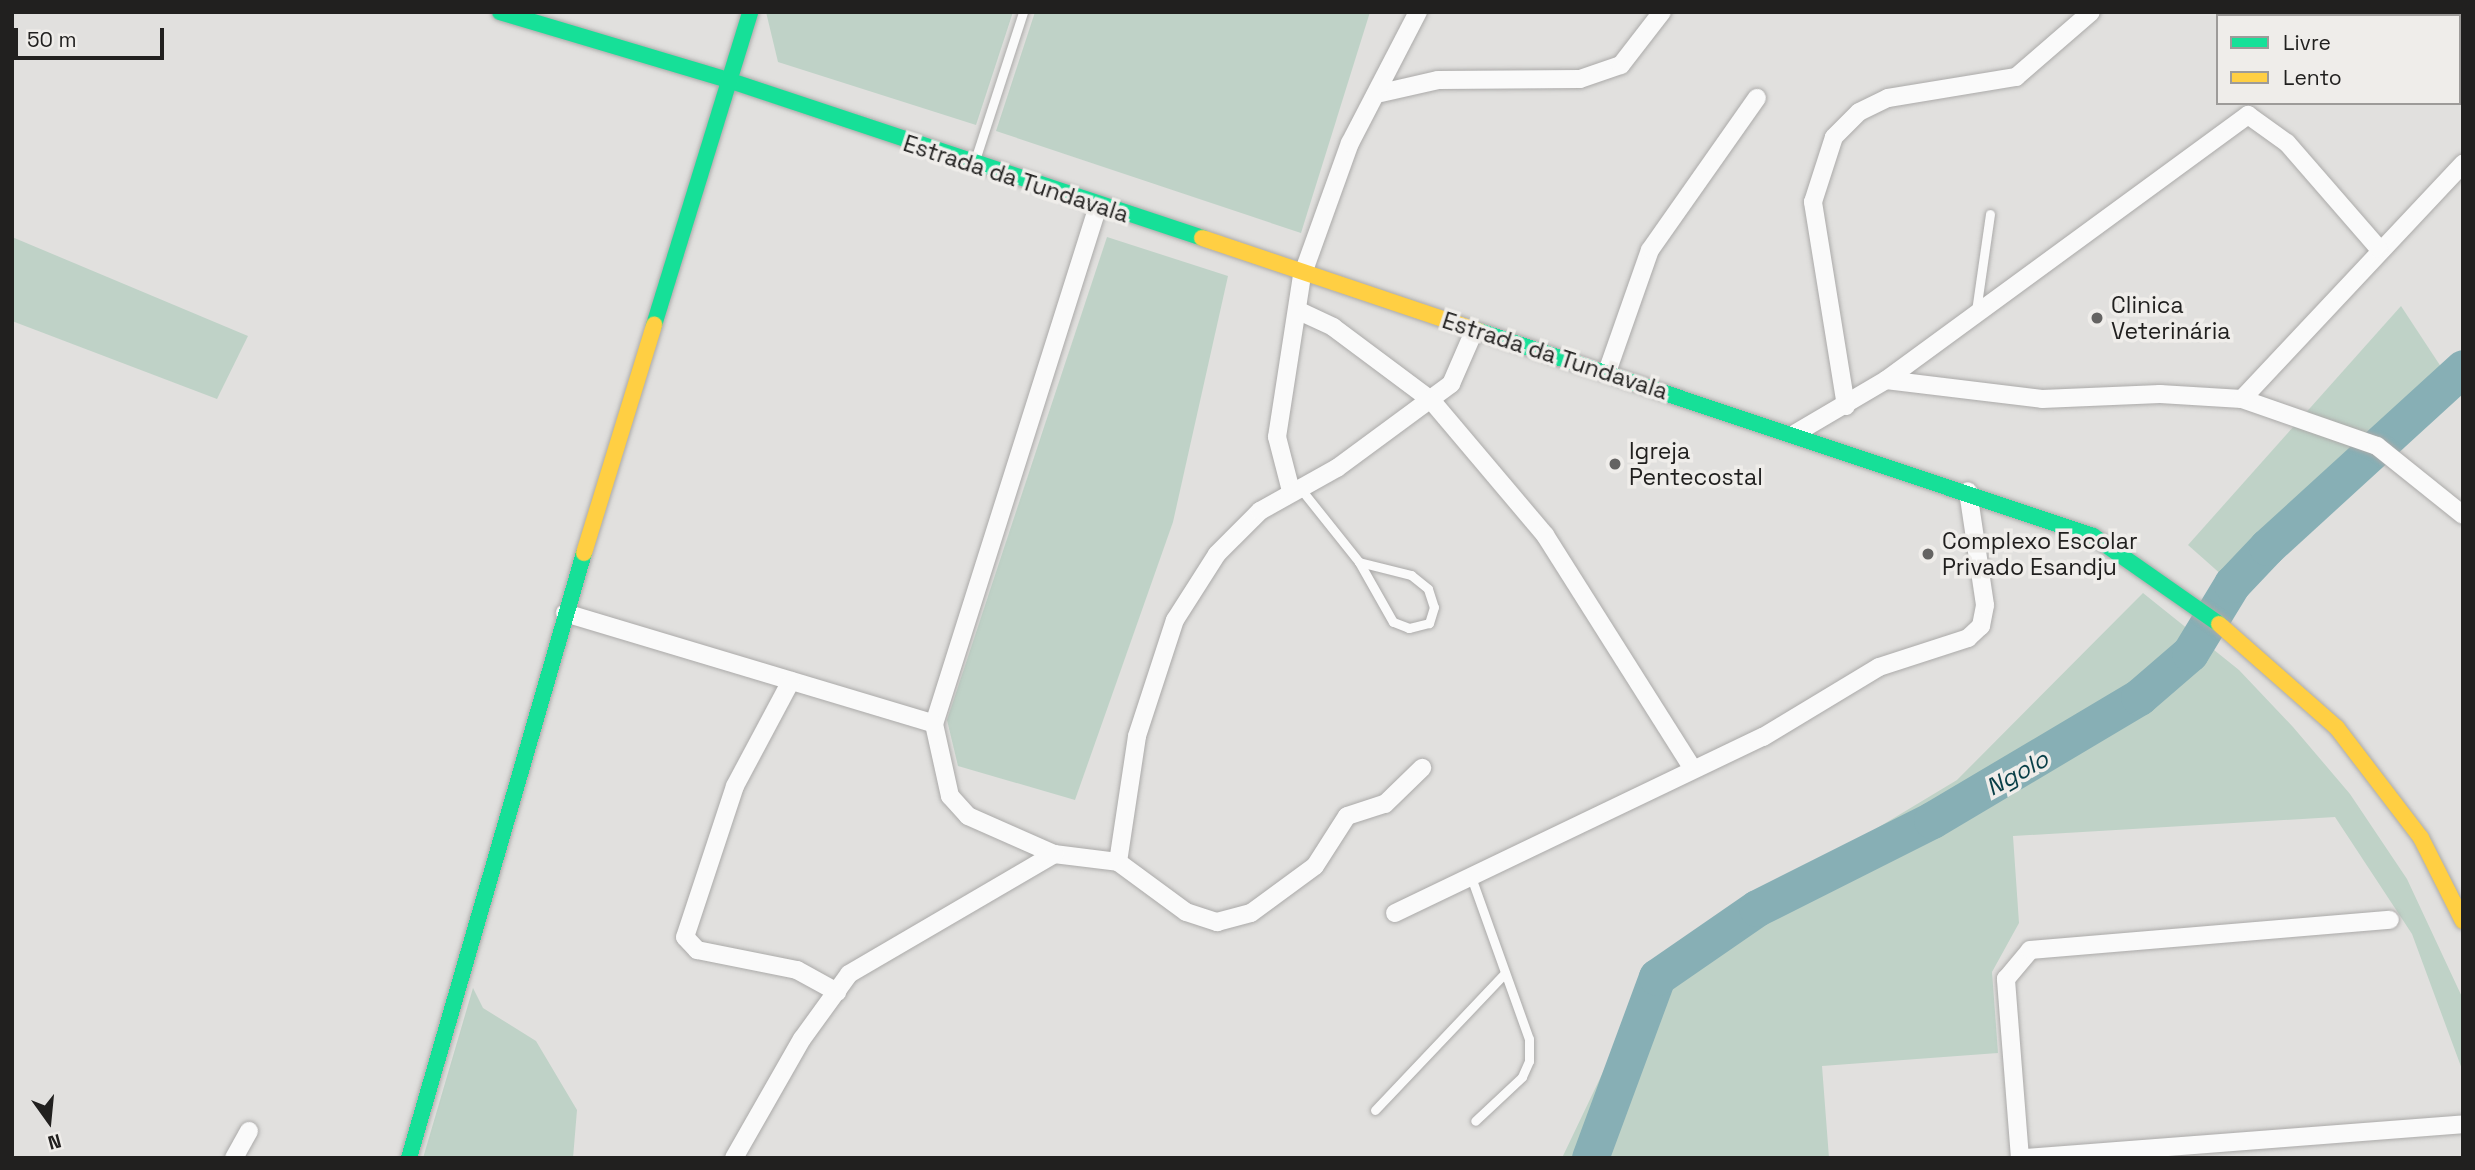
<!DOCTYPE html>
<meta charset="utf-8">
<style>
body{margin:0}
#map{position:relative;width:2475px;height:1170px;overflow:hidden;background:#e1e0de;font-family:"Space Grotesk",sans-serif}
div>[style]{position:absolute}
.green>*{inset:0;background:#bfd2c7}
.river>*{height:37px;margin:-18.5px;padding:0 18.5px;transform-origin:18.5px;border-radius:18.5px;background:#87afb5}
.roads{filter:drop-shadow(0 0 2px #abaaa9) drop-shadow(0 0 2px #abaaa9)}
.lane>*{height:9px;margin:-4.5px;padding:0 4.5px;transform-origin:4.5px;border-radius:4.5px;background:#fafafa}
.street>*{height:18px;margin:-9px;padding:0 9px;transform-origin:9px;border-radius:9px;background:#fafafa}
.fast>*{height:16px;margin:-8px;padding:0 8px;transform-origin:8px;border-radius:8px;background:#16e098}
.slow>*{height:16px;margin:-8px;padding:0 8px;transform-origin:8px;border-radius:8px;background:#ffcf43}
.dots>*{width:19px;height:19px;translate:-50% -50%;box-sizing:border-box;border:4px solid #efedea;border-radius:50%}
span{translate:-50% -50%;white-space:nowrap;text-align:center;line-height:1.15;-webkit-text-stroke:7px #efedea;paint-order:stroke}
.street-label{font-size:23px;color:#21201f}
.poi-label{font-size:23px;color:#21201f}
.left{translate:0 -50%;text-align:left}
.water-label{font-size:24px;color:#083f47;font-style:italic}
.frame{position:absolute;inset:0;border:14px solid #21201f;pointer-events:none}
.legend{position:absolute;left:2216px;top:14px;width:245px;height:91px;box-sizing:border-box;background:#efedea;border:2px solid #9d9b99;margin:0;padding:9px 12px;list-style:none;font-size:21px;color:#21201f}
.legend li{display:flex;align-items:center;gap:14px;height:35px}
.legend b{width:35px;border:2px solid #9d9b99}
.north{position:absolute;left:14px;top:1086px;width:70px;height:70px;-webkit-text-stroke:5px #efedea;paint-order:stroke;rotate:165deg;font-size:19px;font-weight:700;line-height:28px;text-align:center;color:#21201f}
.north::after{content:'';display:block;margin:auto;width:24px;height:32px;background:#21201f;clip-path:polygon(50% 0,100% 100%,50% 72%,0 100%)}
.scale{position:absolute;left:14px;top:28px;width:150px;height:32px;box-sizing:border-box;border:4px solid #21201f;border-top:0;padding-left:9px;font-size:21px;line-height:24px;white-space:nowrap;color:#21201f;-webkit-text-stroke:5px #efedea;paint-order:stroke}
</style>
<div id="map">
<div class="green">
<div style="clip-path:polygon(766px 12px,1013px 12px,976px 125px,778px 62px)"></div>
<div style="clip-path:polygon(1035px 12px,1370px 12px,1301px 233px,996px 131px)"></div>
<div style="clip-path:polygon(12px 237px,248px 336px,217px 399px,12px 321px)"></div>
<div style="clip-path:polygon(1107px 237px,1228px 276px,1173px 522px,1075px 800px,958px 766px,947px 720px)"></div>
<div style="clip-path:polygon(2401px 306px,2449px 379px,2232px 584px,2188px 545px)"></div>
<div style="clip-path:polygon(2143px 593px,2239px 670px,2293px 727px,2350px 794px,2407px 879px,2463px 999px,2463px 1072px,2412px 934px,2335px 817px,2013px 836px,2019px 923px,1992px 972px,1998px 1053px,1822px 1066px,1829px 1158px,1562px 1158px,1656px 961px,1957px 780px)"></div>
<div style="clip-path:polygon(473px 988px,483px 1008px,536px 1041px,577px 1110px,573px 1158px,423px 1158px)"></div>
</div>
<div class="river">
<div style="left:1590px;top:1158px;width:193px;rotate:-69.7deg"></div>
<div style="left:1657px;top:977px;width:121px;rotate:-34.6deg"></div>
<div style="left:1757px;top:908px;width:196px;rotate:-26.7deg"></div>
<div style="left:1932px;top:820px;width:241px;rotate:-30.7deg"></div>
<div style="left:2139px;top:697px;width:67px;rotate:-40.8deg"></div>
<div style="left:2190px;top:653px;width:81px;rotate:-58.7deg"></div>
<div style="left:2232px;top:584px;width:51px;rotate:-46.6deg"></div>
<div style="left:2267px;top:547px;width:265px;rotate:-42.4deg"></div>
</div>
<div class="roads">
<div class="lane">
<div style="left:975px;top:160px;width:156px;rotate:-72deg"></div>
<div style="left:1976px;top:311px;width:98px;rotate:-81.8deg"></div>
<div style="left:1300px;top:488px;width:95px;rotate:51.4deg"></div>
<div style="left:1359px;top:562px;width:54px;rotate:14deg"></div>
<div style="left:1411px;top:575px;width:22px;rotate:39deg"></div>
<div style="left:1428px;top:589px;width:19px;rotate:72deg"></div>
<div style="left:1434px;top:607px;width:17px;rotate:107deg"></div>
<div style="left:1429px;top:623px;width:21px;rotate:166deg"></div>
<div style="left:1409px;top:628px;width:17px;rotate:-159deg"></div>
<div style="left:1393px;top:622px;width:69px;rotate:-119.5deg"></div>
<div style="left:1471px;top:877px;width:172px;rotate:70.3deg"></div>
<div style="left:1529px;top:1039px;width:22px;rotate:90deg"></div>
<div style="left:1529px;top:1061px;width:17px;rotate:114deg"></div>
<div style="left:1522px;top:1077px;width:64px;rotate:136.9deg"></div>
<div style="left:1375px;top:1110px;width:189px;rotate:-46.5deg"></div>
</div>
<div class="street">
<div style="left:1381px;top:93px;width:58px;rotate:-12.8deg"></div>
<div style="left:1438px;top:80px;width:142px;rotate:-0.4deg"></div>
<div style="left:1580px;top:79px;width:43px;rotate:-18.9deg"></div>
<div style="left:1621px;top:65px;width:67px;rotate:-52.3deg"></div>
<div style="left:1297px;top:310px;width:40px;rotate:25deg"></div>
<div style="left:1333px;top:327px;width:122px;rotate:36.7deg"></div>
<div style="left:1431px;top:400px;width:177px;rotate:49.8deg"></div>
<div style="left:1545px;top:535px;width:277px;rotate:57.7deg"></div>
<div style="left:1607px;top:372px;width:129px;rotate:-70.6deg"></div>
<div style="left:1650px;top:250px;width:186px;rotate:-54.9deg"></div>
<div style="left:1886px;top:380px;width:157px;rotate:6.9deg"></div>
<div style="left:2042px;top:399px;width:118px;rotate:-2.4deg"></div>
<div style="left:2160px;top:394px;width:82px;rotate:3.5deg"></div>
<div style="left:2242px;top:399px;width:143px;rotate:19.2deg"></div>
<div style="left:2377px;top:446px;width:110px;rotate:38.7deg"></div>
<div style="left:2242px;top:399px;width:323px;rotate:-46.8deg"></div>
<div style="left:1846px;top:406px;width:207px;rotate:-99.2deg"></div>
<div style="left:1813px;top:202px;width:68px;rotate:-72.1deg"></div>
<div style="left:1834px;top:137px;width:35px;rotate:-45deg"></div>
<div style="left:1859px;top:112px;width:32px;rotate:-26deg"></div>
<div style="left:1888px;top:98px;width:130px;rotate:-9.3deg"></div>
<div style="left:2016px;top:77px;width:99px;rotate:-40.9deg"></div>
<div style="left:1796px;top:433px;width:104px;rotate:-30.5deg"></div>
<div style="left:1886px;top:380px;width:449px;rotate:-36.2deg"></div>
<div style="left:2248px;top:115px;width:48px;rotate:35.7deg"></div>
<div style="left:2287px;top:143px;width:140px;rotate:49deg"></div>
<div style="left:1291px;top:491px;width:56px;rotate:-104.5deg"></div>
<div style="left:1277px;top:437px;width:163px;rotate:-81.2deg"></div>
<div style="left:1302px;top:276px;width:141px;rotate:-70.2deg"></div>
<div style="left:1350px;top:143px;width:148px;rotate:-62.6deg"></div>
<div style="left:565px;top:613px;width:385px;rotate:16.7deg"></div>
<div style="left:934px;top:724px;width:543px;rotate:-72.43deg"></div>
<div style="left:791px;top:681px;width:119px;rotate:118.1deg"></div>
<div style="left:735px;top:786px;width:159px;rotate:108.3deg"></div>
<div style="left:685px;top:937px;width:18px;rotate:47deg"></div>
<div style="left:697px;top:950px;width:102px;rotate:11.3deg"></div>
<div style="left:797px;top:970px;width:46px;rotate:28.8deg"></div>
<div style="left:934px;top:724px;width:74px;rotate:77.5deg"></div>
<div style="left:950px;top:796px;width:27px;rotate:48deg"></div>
<div style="left:968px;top:816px;width:94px;rotate:23.8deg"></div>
<div style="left:1054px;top:854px;width:64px;rotate:7.1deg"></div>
<div style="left:1118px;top:862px;width:84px;rotate:36.3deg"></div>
<div style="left:1186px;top:912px;width:33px;rotate:18deg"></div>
<div style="left:1217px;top:922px;width:35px;rotate:-15deg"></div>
<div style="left:1251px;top:913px;width:79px;rotate:-36.3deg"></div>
<div style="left:1315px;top:866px;width:59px;rotate:-57.4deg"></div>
<div style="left:1347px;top:816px;width:40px;rotate:-18deg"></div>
<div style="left:1385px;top:804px;width:52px;rotate:-44.2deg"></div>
<div style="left:1118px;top:862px;width:127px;rotate:-81.4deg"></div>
<div style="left:1137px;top:736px;width:122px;rotate:-71.9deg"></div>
<div style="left:1175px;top:620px;width:78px;rotate:-57.5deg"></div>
<div style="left:1217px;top:554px;width:61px;rotate:-45deg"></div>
<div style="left:1260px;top:511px;width:88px;rotate:-29.2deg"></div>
<div style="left:1337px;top:468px;width:142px;rotate:-36.4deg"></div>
<div style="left:1451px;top:384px;width:58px;rotate:-66.5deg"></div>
<div style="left:1395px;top:913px;width:408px;rotate:-25.6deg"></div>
<div style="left:1763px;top:737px;width:135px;rotate:-31.1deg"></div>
<div style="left:1879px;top:667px;width:94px;rotate:-18deg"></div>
<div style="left:1968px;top:638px;width:18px;rotate:-43deg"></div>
<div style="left:1981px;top:626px;width:21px;rotate:-79deg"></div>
<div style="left:1985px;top:605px;width:115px;rotate:-98.5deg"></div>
<div style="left:234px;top:1158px;width:31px;rotate:-61deg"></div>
<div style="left:734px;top:1158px;width:137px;rotate:-60.3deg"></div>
<div style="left:802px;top:1039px;width:80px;rotate:-54.1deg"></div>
<div style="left:849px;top:974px;width:238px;rotate:-30.3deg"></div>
<div style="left:2020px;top:1158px;width:180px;rotate:-94.5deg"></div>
<div style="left:2006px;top:979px;width:38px;rotate:-50deg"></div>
<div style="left:2030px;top:950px;width:361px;rotate:-4.8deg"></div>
<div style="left:2025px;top:1158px;width:439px;rotate:-4.4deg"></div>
</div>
<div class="fast">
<div style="left:500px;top:12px;width:241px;rotate:16.6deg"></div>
<div style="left:731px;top:81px;width:496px;rotate:18.4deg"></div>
<div style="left:654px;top:325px;width:327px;rotate:-72.9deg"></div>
<div style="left:1479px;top:331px;width:647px;rotate:18.46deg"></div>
<div style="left:2093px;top:536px;width:154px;rotate:34.9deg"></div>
<div style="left:409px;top:1158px;width:630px;rotate:-73.87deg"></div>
</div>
<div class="slow">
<div style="left:1202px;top:238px;width:292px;rotate:18.6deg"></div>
<div style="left:584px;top:553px;width:239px;rotate:-72.9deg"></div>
<div style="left:2219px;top:624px;width:157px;rotate:41.4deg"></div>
<div style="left:2337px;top:728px;width:138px;rotate:52.6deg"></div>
<div style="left:2421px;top:838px;width:93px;rotate:63.2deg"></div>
</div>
</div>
<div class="dots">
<div style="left:2097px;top:318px;background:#646362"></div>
<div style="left:1615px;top:464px;background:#646362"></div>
<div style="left:1928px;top:554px;background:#646362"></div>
</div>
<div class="street-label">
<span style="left:1016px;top:179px;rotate:18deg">Estrada da Tundavala</span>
<span style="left:1555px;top:356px;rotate:18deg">Estrada da Tundavala</span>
</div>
<div class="poi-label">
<span class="left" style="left:2111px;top:318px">Clinica<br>Veterinária</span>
<span class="left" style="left:1629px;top:464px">Igreja<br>Pentecostal</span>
<span class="left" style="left:1942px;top:554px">Complexo Escolar<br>Privado Esandju</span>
</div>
<div class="water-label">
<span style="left:2017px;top:773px;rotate:-29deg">Ngolo</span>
</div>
<div class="frame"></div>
<ul class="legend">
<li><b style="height:9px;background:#16e098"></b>Livre</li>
<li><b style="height:9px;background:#ffcf43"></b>Lento</li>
</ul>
<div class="north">N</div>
<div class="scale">50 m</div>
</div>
